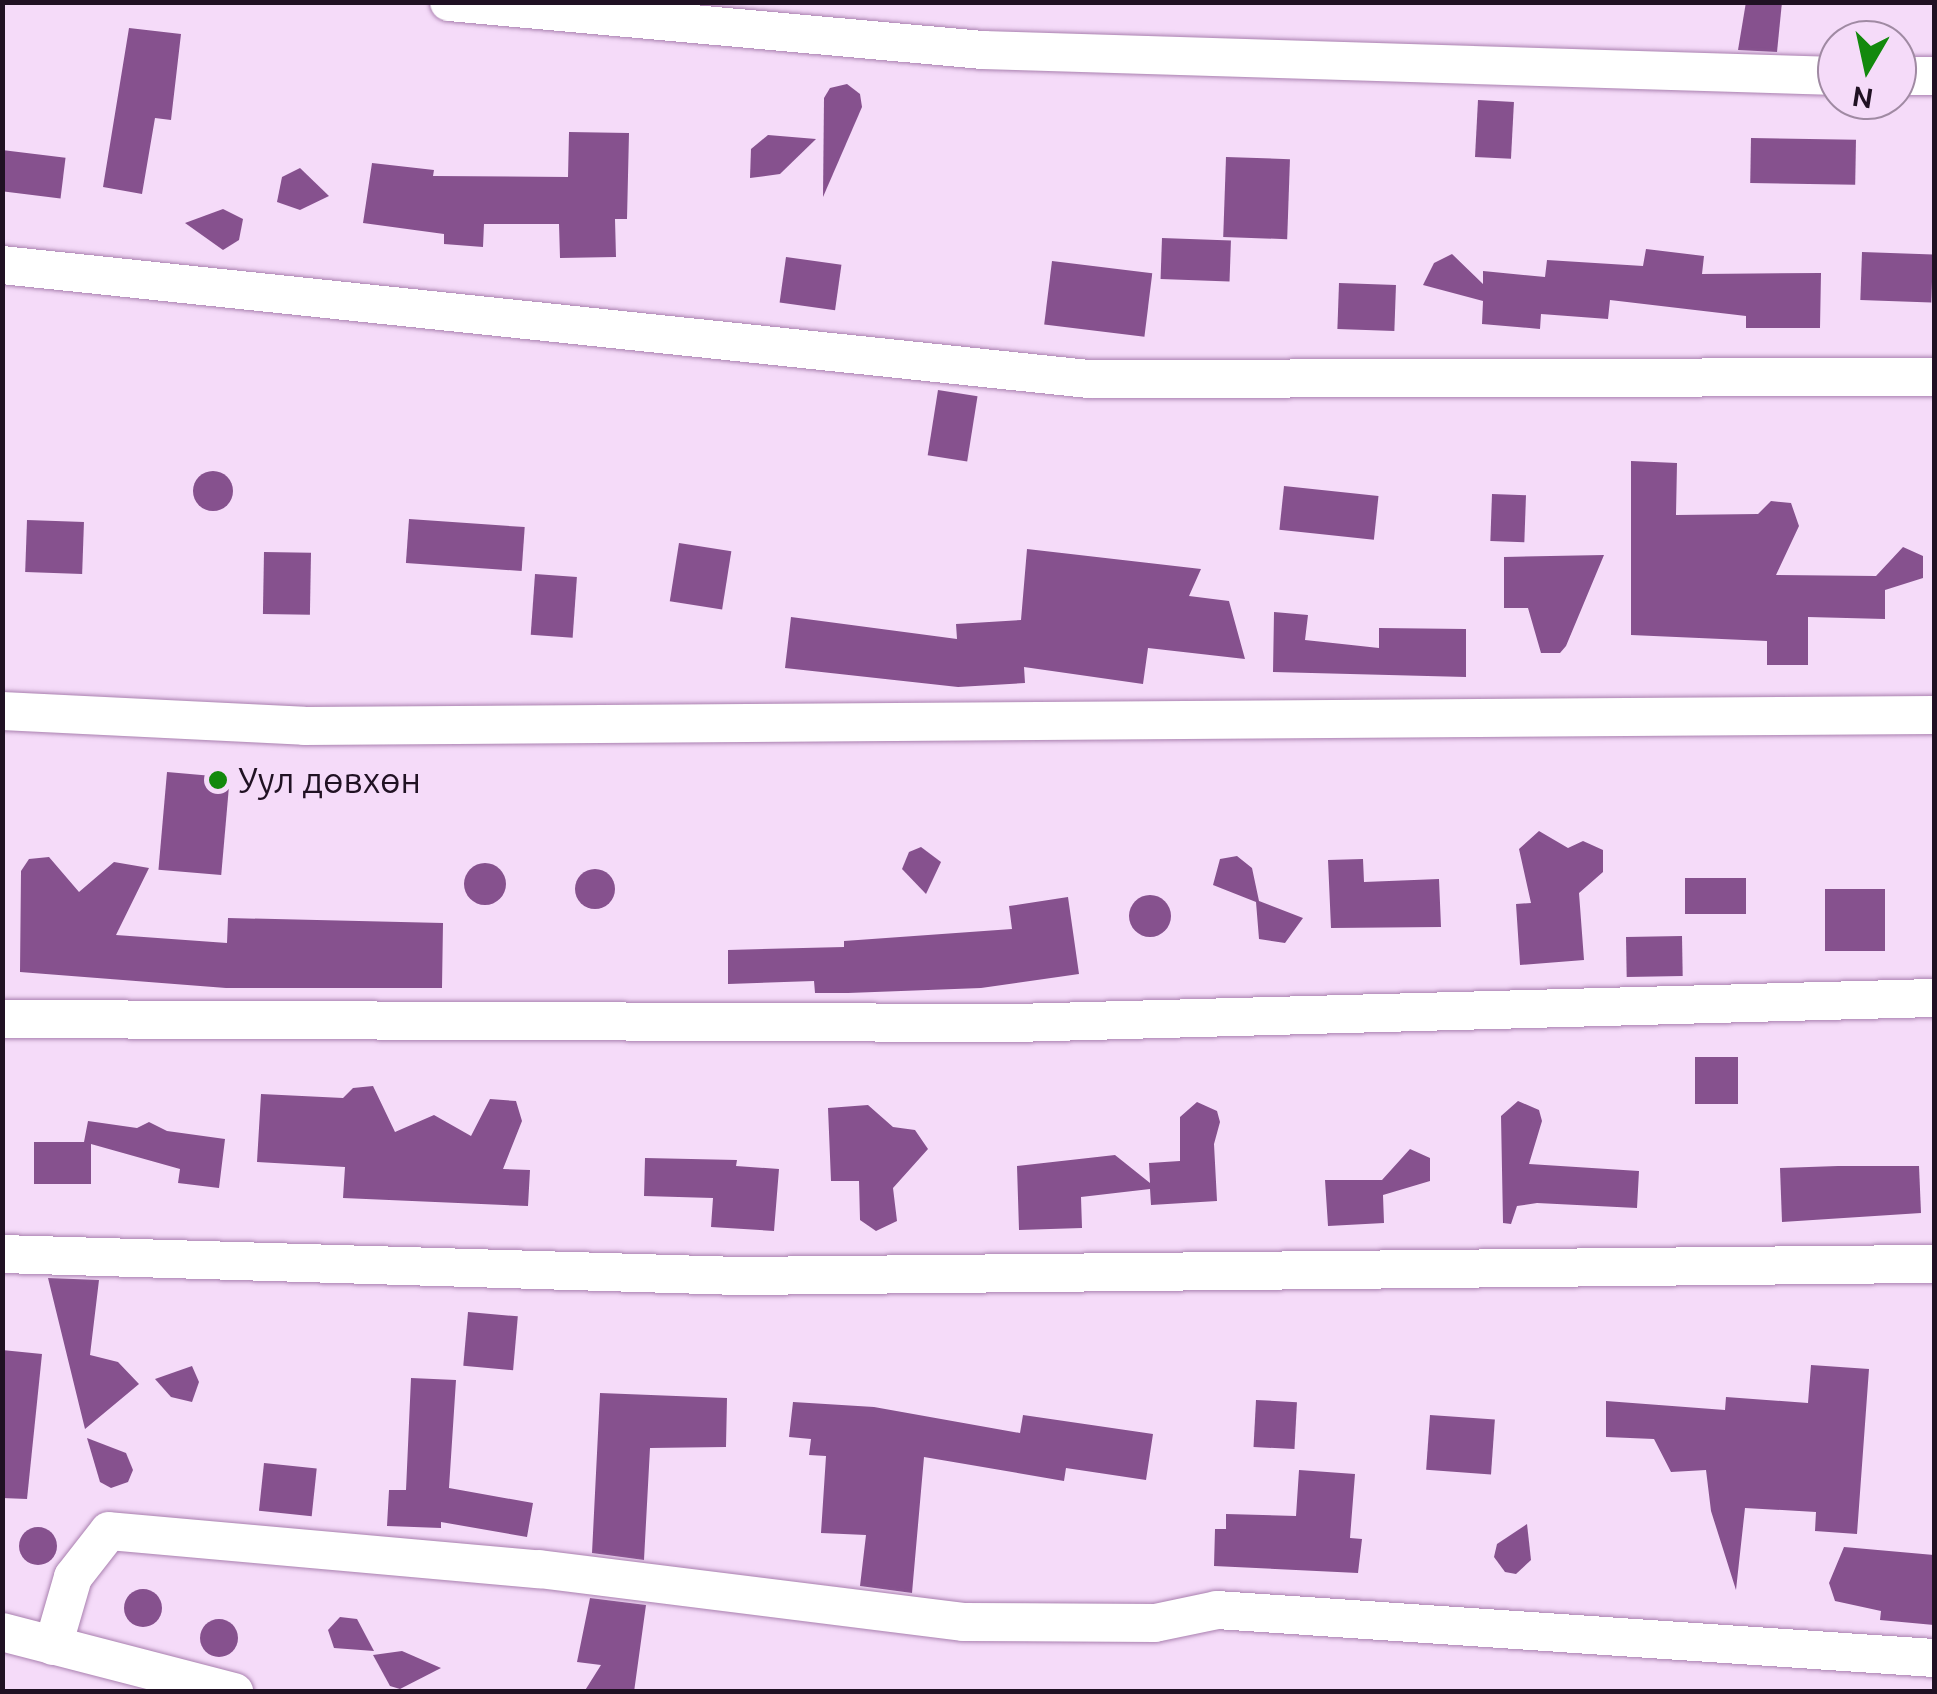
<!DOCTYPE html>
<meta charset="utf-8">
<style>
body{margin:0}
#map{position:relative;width:1937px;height:1694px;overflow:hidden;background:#f5dbf9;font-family:Ubuntu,sans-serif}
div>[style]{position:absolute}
.building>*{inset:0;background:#86518e;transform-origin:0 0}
.round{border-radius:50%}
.roads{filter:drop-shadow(0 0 2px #a980af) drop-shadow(0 0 2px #a980af)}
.minor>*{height:38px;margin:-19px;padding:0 19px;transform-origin:19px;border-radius:19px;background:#fff}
.dots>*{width:28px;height:28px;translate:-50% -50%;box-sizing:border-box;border:5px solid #f5dbf9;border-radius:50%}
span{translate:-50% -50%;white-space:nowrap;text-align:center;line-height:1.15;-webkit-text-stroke:10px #f5dbf9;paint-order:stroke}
.poi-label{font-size:35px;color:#201123}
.left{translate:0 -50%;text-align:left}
.frame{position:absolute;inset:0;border:5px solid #201123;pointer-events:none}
.north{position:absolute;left:1817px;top:20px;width:100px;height:100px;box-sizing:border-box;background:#f5dbf9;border:2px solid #a08aa3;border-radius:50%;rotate:189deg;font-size:28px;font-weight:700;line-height:40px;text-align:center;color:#201123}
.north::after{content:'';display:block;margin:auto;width:35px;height:45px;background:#13890d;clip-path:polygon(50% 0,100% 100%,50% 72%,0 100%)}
</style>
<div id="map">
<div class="building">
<div style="clip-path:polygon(1746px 2px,1782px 2px,1777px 52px,1738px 50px)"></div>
<div style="clip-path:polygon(129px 28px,181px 34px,171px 120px,155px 118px,142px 194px,103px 187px)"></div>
<div style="clip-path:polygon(847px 84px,860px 94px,862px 107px,823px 197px,824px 98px,830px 88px)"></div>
<div style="left:1478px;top:100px;width:36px;height:57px;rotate:3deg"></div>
<div style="clip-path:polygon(569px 132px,629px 133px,627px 219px,615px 219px,616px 257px,560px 258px,559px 224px,484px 224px,483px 247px,444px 244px,444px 234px,363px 223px,372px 163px,434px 170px,433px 176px,568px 177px)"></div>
<div style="clip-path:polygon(768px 135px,816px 139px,780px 174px,750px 178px,751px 149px)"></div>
<div style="left:1751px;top:138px;width:105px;height:45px;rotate:1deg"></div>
<div style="left:2px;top:150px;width:64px;height:41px;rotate:7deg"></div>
<div style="left:1226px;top:157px;width:64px;height:80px;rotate:2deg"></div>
<div style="clip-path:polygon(300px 168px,329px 196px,300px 210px,277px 202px,282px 177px)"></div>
<div style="clip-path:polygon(223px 209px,243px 219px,239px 240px,223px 250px,185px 223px)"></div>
<div style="left:1162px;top:238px;width:69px;height:41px;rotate:2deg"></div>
<div style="clip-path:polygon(1646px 249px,1704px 256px,1702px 274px,1821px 273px,1820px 328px,1746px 328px,1746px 316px,1610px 300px,1608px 319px,1541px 314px,1540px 329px,1482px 324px,1483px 301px,1423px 285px,1434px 263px,1452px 254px,1483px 284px,1483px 271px,1545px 277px,1547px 260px,1643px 266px)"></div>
<div style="left:1862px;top:252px;width:71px;height:48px;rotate:2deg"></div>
<div style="left:786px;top:257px;width:56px;height:46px;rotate:8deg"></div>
<div style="left:1052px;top:261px;width:101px;height:64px;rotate:7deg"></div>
<div style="left:1339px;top:283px;width:57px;height:46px;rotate:2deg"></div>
<div style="left:938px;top:390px;width:40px;height:66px;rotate:9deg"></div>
<div style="clip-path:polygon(1631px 461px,1677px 463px,1676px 515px,1758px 514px,1771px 501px,1791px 503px,1799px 526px,1776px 575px,1876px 576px,1903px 547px,1923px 556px,1923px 578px,1885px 590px,1885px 619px,1808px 617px,1808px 665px,1767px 665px,1767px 641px,1631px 635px)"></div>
<div class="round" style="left:193px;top:471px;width:40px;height:40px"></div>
<div style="left:1284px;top:486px;width:95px;height:44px;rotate:6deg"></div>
<div style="left:1492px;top:494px;width:34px;height:47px;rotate:2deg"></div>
<div style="left:409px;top:519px;width:116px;height:44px;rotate:4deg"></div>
<div style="left:27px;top:520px;width:57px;height:52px;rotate:2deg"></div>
<div style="left:679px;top:543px;width:53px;height:59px;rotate:9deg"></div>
<div style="clip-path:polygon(1027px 549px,1201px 569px,1189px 596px,1229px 601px,1245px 659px,1148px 648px,1143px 684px,1024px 667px,1025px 683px,958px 687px,785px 668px,791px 617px,957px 639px,956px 624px,1021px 620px)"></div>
<div style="left:264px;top:552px;width:47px;height:62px;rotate:1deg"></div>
<div style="clip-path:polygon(1604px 555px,1566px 646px,1560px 653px,1541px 653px,1528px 608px,1504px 608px,1504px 557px)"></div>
<div style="left:535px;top:574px;width:42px;height:61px;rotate:4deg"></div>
<div style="clip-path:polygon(1274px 612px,1308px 615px,1305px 640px,1379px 648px,1379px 628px,1466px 629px,1466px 677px,1273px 672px)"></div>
<div style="left:167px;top:772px;width:63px;height:98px;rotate:5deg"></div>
<div style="clip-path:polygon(1539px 831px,1568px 848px,1583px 841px,1603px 850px,1603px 872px,1579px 893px,1584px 960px,1520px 965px,1516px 904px,1531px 903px,1519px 849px)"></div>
<div style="clip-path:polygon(921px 847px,941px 862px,926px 894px,902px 869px,909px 852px)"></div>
<div style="clip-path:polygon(1237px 856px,1252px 868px,1259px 901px,1303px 918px,1285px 943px,1259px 939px,1256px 902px,1213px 885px,1220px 859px)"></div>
<div style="clip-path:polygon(49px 857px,79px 892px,114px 862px,149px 868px,116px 935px,227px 943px,228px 918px,443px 923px,442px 988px,226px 988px,20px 972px,21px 871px,29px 859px)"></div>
<div style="clip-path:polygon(1363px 859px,1364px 882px,1439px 879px,1441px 927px,1331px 928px,1328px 860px)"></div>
<div class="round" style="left:464px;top:863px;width:42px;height:42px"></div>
<div class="round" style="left:575px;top:869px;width:40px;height:40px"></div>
<div style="left:1685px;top:878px;width:61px;height:36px"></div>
<div style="left:1885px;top:889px;width:62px;height:60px;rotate:90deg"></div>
<div class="round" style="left:1129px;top:895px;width:42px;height:42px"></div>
<div style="clip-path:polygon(1068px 897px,1079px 974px,981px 988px,848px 993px,815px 993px,814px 981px,728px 984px,728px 950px,844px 947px,844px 941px,1012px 929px,1009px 906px)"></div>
<div style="left:1682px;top:936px;width:40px;height:56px;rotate:89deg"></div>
<div style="left:1695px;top:1057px;width:43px;height:47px"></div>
<div style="clip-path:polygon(373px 1086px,395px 1132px,434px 1115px,471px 1136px,490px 1099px,516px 1101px,522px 1121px,503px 1169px,530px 1170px,528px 1206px,343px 1198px,345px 1167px,257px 1162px,261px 1094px,343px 1098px,353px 1088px)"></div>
<div style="clip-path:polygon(1518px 1101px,1539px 1110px,1542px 1121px,1529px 1164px,1639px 1171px,1637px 1208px,1537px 1203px,1517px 1206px,1511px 1224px,1503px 1223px,1501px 1116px)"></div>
<div style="clip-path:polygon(1197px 1102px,1217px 1111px,1220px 1122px,1214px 1144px,1217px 1201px,1151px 1205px,1150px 1189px,1081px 1197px,1082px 1228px,1019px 1230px,1017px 1166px,1115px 1155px,1150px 1183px,1149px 1163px,1180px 1161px,1180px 1117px)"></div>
<div style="clip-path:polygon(868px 1105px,893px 1127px,915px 1130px,928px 1149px,893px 1188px,897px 1221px,876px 1231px,860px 1220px,859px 1181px,831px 1181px,828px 1108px)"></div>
<div style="clip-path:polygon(88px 1121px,137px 1128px,149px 1122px,167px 1131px,225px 1139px,219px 1188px,178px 1183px,180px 1169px,91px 1144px,91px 1184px,34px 1184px,34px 1142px,84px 1142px)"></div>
<div style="clip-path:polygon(1410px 1149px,1430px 1158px,1430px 1181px,1383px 1195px,1384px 1223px,1328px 1226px,1325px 1180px,1382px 1180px)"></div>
<div style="clip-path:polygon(645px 1158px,737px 1160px,736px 1166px,779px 1169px,774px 1231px,711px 1227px,713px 1198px,644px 1196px)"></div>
<div style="clip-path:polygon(1838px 1166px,1919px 1166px,1921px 1213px,1782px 1222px,1780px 1168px)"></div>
<div style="clip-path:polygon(48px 1278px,99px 1280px,90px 1355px,118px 1362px,139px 1384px,85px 1429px)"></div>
<div style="left:468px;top:1312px;width:50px;height:54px;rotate:5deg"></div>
<div style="clip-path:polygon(2px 1350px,42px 1354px,27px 1499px,2px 1498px)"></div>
<div style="clip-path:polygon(1811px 1365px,1869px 1369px,1857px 1534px,1815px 1531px,1816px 1512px,1745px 1508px,1736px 1590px,1711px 1511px,1706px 1470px,1671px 1472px,1654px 1439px,1606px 1437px,1606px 1401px,1725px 1410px,1726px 1397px,1808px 1403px)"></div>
<div style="clip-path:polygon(192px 1366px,199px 1382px,192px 1402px,171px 1397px,155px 1379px)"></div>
<div style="clip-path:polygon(411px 1378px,456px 1380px,449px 1488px,533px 1503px,527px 1537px,441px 1522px,441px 1528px,387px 1526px,389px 1490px,406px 1490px)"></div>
<div style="clip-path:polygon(600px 1393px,727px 1398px,726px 1447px,650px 1448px,644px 1560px,592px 1553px)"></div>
<div style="left:1256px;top:1400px;width:41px;height:47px;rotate:3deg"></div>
<div style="clip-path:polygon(793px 1402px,874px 1407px,1020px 1433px,1023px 1415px,1153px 1434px,1146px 1480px,1066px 1468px,1064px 1481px,924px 1457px,912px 1593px,860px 1586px,866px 1535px,821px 1533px,826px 1456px,809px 1455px,811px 1439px,789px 1437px)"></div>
<div style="left:1430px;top:1415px;width:65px;height:55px;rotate:4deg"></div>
<div style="clip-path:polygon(87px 1438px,126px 1453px,133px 1470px,128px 1482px,111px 1488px,100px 1482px)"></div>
<div style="left:264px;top:1463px;width:53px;height:48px;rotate:6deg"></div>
<div style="clip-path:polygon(1299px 1470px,1355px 1474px,1350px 1538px,1362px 1539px,1358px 1573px,1214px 1566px,1215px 1529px,1226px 1529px,1226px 1514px,1296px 1516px)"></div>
<div style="clip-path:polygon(1527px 1524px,1531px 1560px,1516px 1574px,1505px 1572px,1494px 1557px,1497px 1544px)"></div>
<div class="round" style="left:19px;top:1527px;width:38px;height:38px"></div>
<div style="clip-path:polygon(1844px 1547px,1934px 1555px,1934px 1625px,1880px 1620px,1881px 1611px,1835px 1601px,1829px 1583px)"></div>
<div class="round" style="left:124px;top:1589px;width:38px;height:38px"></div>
<div style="clip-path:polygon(590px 1598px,646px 1605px,634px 1692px,584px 1692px,601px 1665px,577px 1662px)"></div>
<div style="clip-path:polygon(340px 1617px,357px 1619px,374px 1651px,334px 1648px,328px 1630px)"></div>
<div class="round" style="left:200px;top:1619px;width:38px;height:38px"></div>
<div style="clip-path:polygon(402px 1651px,441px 1668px,400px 1689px,390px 1686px,373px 1655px)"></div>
</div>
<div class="roads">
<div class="minor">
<div style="left:449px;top:2px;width:536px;rotate:5.14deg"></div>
<div style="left:983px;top:50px;width:854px;rotate:1.74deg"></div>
<div style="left:1897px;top:76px;width:37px"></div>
<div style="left:2px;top:265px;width:1093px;rotate:5.99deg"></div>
<div style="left:1089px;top:379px;width:845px;rotate:-0.14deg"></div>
<div style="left:2px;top:711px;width:302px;rotate:2.8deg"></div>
<div style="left:304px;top:726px;width:1630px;rotate:-0.39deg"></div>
<div style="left:2px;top:1019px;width:1013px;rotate:0.23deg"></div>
<div style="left:1015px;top:1023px;width:919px;rotate:-1.56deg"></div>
<div style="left:2px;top:1254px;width:737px;rotate:1.71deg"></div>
<div style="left:739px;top:1276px;width:1195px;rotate:-0.58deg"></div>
<div style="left:2px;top:1632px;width:240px;rotate:14.5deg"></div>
<div style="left:53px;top:1646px;width:72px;rotate:-73.8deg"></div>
<div style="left:73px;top:1577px;width:58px;rotate:-52deg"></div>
<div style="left:109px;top:1531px;width:432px;rotate:5.1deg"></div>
<div style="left:539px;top:1569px;width:427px;rotate:7.1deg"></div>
<div style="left:963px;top:1622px;width:192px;rotate:0.3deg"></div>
<div style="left:1155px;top:1623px;width:63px;rotate:-11.8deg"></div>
<div style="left:1217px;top:1610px;width:719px;rotate:3.83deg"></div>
</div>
</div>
<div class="dots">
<div style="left:218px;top:780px;background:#13890d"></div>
</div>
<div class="poi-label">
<span class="left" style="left:238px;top:780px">Уул дөвхөн</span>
</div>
<div class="frame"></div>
<div class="north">N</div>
</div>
